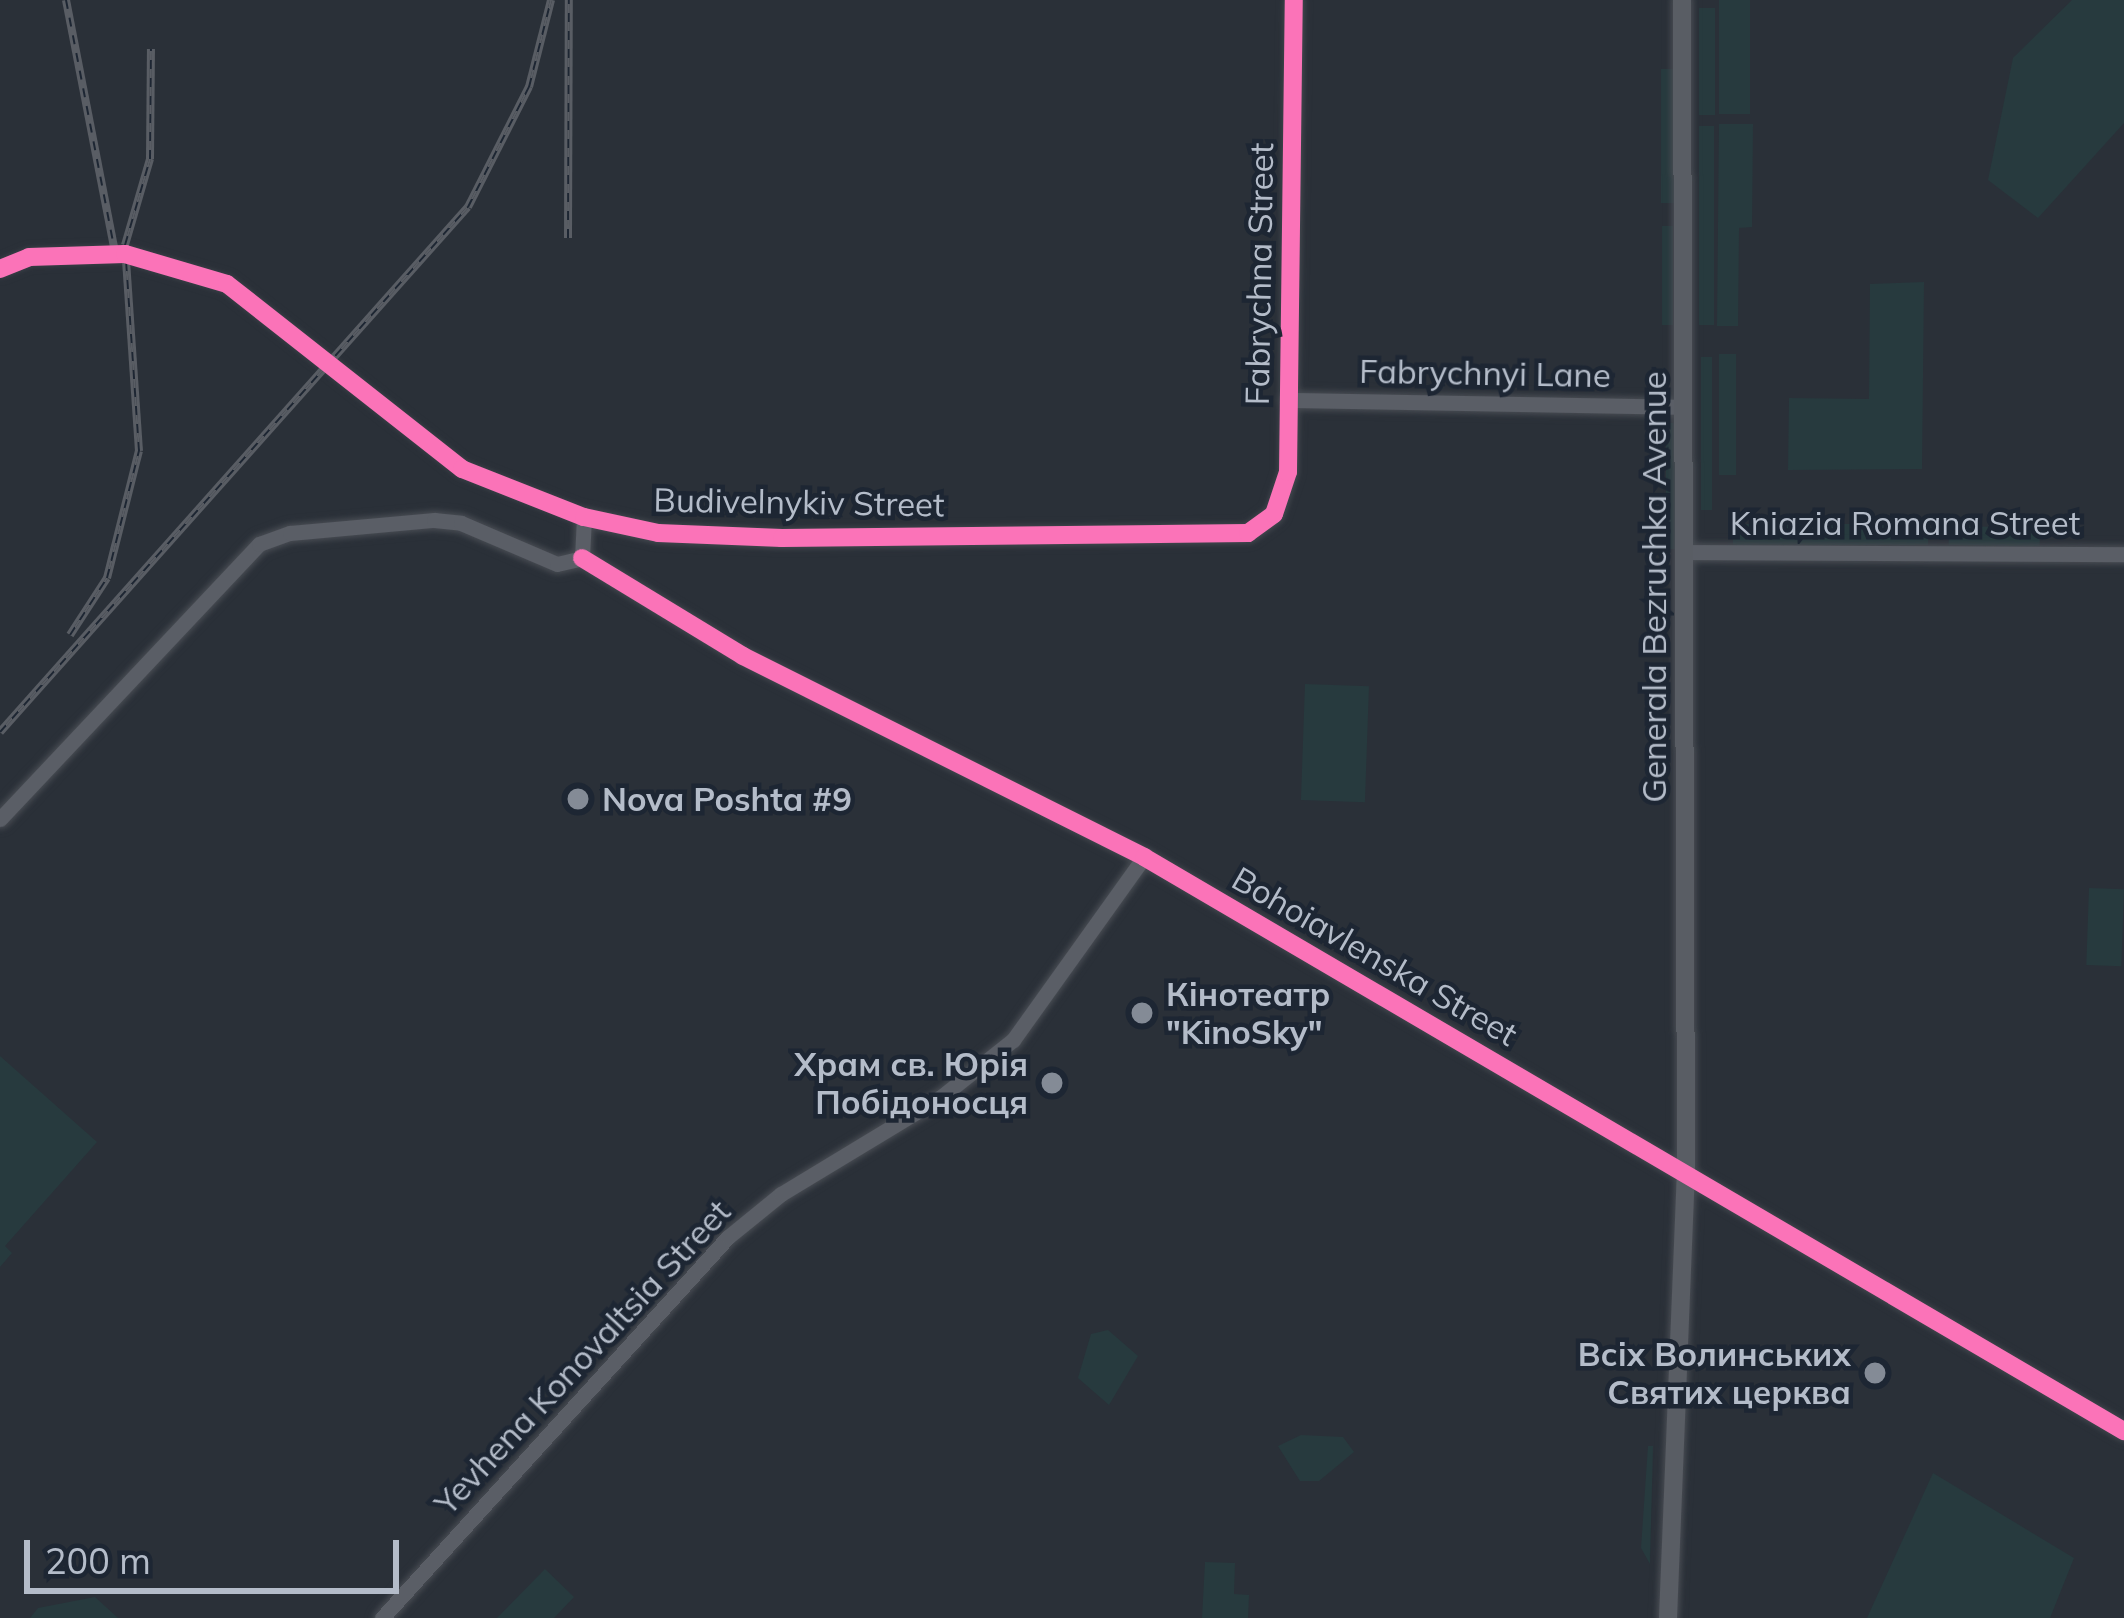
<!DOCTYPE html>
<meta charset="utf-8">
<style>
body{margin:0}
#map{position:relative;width:2124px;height:1618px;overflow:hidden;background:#2a3038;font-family:Mulish,sans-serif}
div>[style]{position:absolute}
.green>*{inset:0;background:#273a3e;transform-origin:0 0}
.roads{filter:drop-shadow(0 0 3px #484c53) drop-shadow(0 0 3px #484c53)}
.minor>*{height:12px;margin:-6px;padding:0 6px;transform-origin:6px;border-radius:6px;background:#5a5e66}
.tertiary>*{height:15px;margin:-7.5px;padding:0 7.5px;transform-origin:7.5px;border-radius:7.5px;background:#5a5e66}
.secondary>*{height:18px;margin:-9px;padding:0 9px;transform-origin:9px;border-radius:9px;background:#595d64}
.rail>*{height:8px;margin-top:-4px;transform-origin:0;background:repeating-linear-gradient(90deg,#1d2633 0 9px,#595d64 0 18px);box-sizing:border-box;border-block:3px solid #595d64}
.cycleway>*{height:18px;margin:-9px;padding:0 9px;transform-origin:9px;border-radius:9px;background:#fb73b8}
.dots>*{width:33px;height:33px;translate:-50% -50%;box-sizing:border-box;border:6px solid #1d2633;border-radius:50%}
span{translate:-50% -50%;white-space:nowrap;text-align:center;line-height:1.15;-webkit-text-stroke:9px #1d2633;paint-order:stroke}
.street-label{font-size:33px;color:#b4bcc9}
.poi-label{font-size:33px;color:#b4bcc9;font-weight:700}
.left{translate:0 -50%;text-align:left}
.right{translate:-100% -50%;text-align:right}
.scale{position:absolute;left:24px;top:1540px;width:375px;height:54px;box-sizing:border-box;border:6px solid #b4bcc9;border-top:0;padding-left:15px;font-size:36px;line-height:42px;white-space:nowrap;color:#b4bcc9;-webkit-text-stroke:9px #1d2633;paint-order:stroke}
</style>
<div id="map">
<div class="green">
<div style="left:1719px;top:0;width:31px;height:114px"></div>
<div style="clip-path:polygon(2072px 0,2124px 0,2124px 123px,2038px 218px,1988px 180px,2013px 58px)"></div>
<div style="left:1699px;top:8px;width:16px;height:107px"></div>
<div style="left:1661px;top:69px;width:13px;height:134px"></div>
<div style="clip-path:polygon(1719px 124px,1753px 124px,1752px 227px,1739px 228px,1738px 326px,1717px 326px)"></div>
<div style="left:1699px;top:126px;width:15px;height:199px"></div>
<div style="left:1662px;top:226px;width:11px;height:99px"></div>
<div style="clip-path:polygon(1924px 282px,1922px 469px,1788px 470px,1789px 398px,1869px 399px,1870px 284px)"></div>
<div style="left:1719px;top:354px;width:17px;height:121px"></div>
<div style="left:1701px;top:357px;width:11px;height:153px"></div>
<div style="left:1666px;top:423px;width:10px;height:126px"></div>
<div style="left:1733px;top:524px;width:195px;height:21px"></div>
<div style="left:1949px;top:526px;width:91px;height:19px;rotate:1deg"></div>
<div style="left:1305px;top:684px;width:64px;height:116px;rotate:2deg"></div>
<div style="left:2089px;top:888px;width:35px;height:77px;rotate:2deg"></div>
<div style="clip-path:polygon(0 1056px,97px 1142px,5px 1246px,12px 1253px,0 1267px)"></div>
<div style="clip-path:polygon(1108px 1330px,1138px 1356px,1109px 1405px,1078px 1378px,1091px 1334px)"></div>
<div style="clip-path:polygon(1301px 1435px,1343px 1437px,1354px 1452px,1319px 1481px,1300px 1481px,1278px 1446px)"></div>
<div style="clip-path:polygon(1648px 1446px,1653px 1446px,1650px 1564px,1641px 1548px)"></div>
<div style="clip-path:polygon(1933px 1473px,2074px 1558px,2050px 1618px,1867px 1618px)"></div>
<div style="clip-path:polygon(1205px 1562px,1235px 1563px,1234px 1594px,1249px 1595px,1248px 1618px,1202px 1618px)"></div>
<div style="clip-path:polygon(545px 1569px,574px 1597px,554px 1618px,497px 1618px)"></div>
<div style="clip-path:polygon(95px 1597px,118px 1618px,30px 1618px,38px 1608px)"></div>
</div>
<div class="roads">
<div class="minor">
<div style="left:0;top:269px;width:31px;rotate:-22deg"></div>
<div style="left:29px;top:257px;width:96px;rotate:-1.8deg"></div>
<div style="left:125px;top:254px;width:106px;rotate:16.4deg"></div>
<div style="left:227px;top:284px;width:299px;rotate:38.2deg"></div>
<div style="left:462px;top:469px;width:131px;rotate:21.5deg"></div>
</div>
<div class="tertiary">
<div style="left:1287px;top:400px;width:396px;rotate:1deg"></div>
<div style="left:1685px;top:552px;width:439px;rotate:0.3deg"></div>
<div style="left:582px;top:558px;width:188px;rotate:31.3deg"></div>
<div style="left:743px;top:656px;width:449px;rotate:26.6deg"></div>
<div style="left:1144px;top:857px;width:1136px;rotate:30.36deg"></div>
<div style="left:582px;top:558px;width:41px;rotate:-87.2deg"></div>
<div style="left:584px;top:517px;width:76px;rotate:12.2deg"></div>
<div style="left:658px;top:533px;width:124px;rotate:2.3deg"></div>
<div style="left:782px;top:538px;width:466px;rotate:-0.6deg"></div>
<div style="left:1248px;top:533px;width:32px;rotate:-36deg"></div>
<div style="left:1274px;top:514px;width:44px;rotate:-71.6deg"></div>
<div style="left:1288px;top:472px;width:472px;rotate:-89.3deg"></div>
<div style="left:0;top:819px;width:378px;rotate:-46.7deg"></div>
<div style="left:259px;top:544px;width:33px;rotate:-20deg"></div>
<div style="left:290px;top:533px;width:145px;rotate:-5.2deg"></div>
<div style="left:434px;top:520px;width:27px;rotate:6deg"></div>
<div style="left:461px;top:523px;width:104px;rotate:23.1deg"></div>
<div style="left:557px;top:564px;width:26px;rotate:-13deg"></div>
<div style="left:382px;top:1618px;width:515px;rotate:-47.76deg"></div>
<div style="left:728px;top:1237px;width:68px;rotate:-39.1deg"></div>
<div style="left:781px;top:1194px;width:187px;rotate:-31.2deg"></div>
<div style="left:941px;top:1097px;width:92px;rotate:-38.4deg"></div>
<div style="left:1013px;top:1040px;width:225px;rotate:-54.4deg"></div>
</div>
<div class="secondary">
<div style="left:1668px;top:1618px;width:445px;rotate:-87.7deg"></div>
<div style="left:1686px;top:1173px;width:1173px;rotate:-90.2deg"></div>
</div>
</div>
<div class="rail">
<div style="left:66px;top:0;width:263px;rotate:79deg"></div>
<div style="left:568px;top:238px;width:238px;rotate:-89.8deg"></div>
<div style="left:70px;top:635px;width:68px;rotate:-57deg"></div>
<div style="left:107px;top:578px;width:131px;rotate:-75.9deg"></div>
<div style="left:139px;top:451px;width:206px;rotate:-93.9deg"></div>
<div style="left:125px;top:245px;width:90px;rotate:-73.8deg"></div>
<div style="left:150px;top:159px;width:110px;rotate:-89.5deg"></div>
<div style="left:0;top:732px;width:703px;rotate:-48.29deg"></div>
<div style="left:468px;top:207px;width:135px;rotate:-63.1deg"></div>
<div style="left:529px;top:87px;width:90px;rotate:-75.8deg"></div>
</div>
<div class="cycleway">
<div style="left:0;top:269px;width:31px;rotate:-22deg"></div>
<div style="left:29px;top:257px;width:96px;rotate:-1.8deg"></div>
<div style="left:125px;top:254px;width:106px;rotate:16.4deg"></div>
<div style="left:227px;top:284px;width:299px;rotate:38.2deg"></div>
<div style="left:462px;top:469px;width:131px;rotate:21.5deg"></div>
<div style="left:584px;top:517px;width:76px;rotate:12.2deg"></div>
<div style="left:658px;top:533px;width:124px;rotate:2.3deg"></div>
<div style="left:782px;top:538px;width:466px;rotate:-0.6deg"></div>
<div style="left:1248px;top:533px;width:32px;rotate:-36deg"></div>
<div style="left:1274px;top:514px;width:44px;rotate:-71.6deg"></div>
<div style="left:1288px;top:472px;width:472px;rotate:-89.3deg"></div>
<div style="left:582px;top:558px;width:188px;rotate:31.3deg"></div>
<div style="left:743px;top:656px;width:449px;rotate:26.6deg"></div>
<div style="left:1144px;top:857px;width:1136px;rotate:30.36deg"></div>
</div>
<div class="dots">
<div style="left:578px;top:799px;background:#848b96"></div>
<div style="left:1142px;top:1013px;background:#848b96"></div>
<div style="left:1052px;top:1083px;background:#848b96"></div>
<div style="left:1875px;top:1373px;background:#848b96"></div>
</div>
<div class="street-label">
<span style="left:1259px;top:274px;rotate:-89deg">Fabrychna Street</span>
<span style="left:1485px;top:373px;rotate:1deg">Fabrychnyi Lane</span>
<span style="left:799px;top:502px;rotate:1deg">Budivelnykiv Street</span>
<span style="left:1905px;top:523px">Kniazia Romana Street</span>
<span style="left:1654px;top:587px;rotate:-90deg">Generala Bezruchka Avenue</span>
<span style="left:1375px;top:956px;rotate:30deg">Bohoiavlenska Street</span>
<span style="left:582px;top:1357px;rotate:-47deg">Yevhena Konovaltsia Street</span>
</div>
<div class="poi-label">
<span class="left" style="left:602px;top:799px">Nova Poshta #9</span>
<span class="left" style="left:1166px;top:1013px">Кінотеатр<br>"KinoSky"</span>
<span class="right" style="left:1028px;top:1083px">Храм св. Юрія<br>Побідоносця</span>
<span class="right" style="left:1851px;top:1373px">Всіх Волинських<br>Святих церква</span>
</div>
<div class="scale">200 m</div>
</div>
